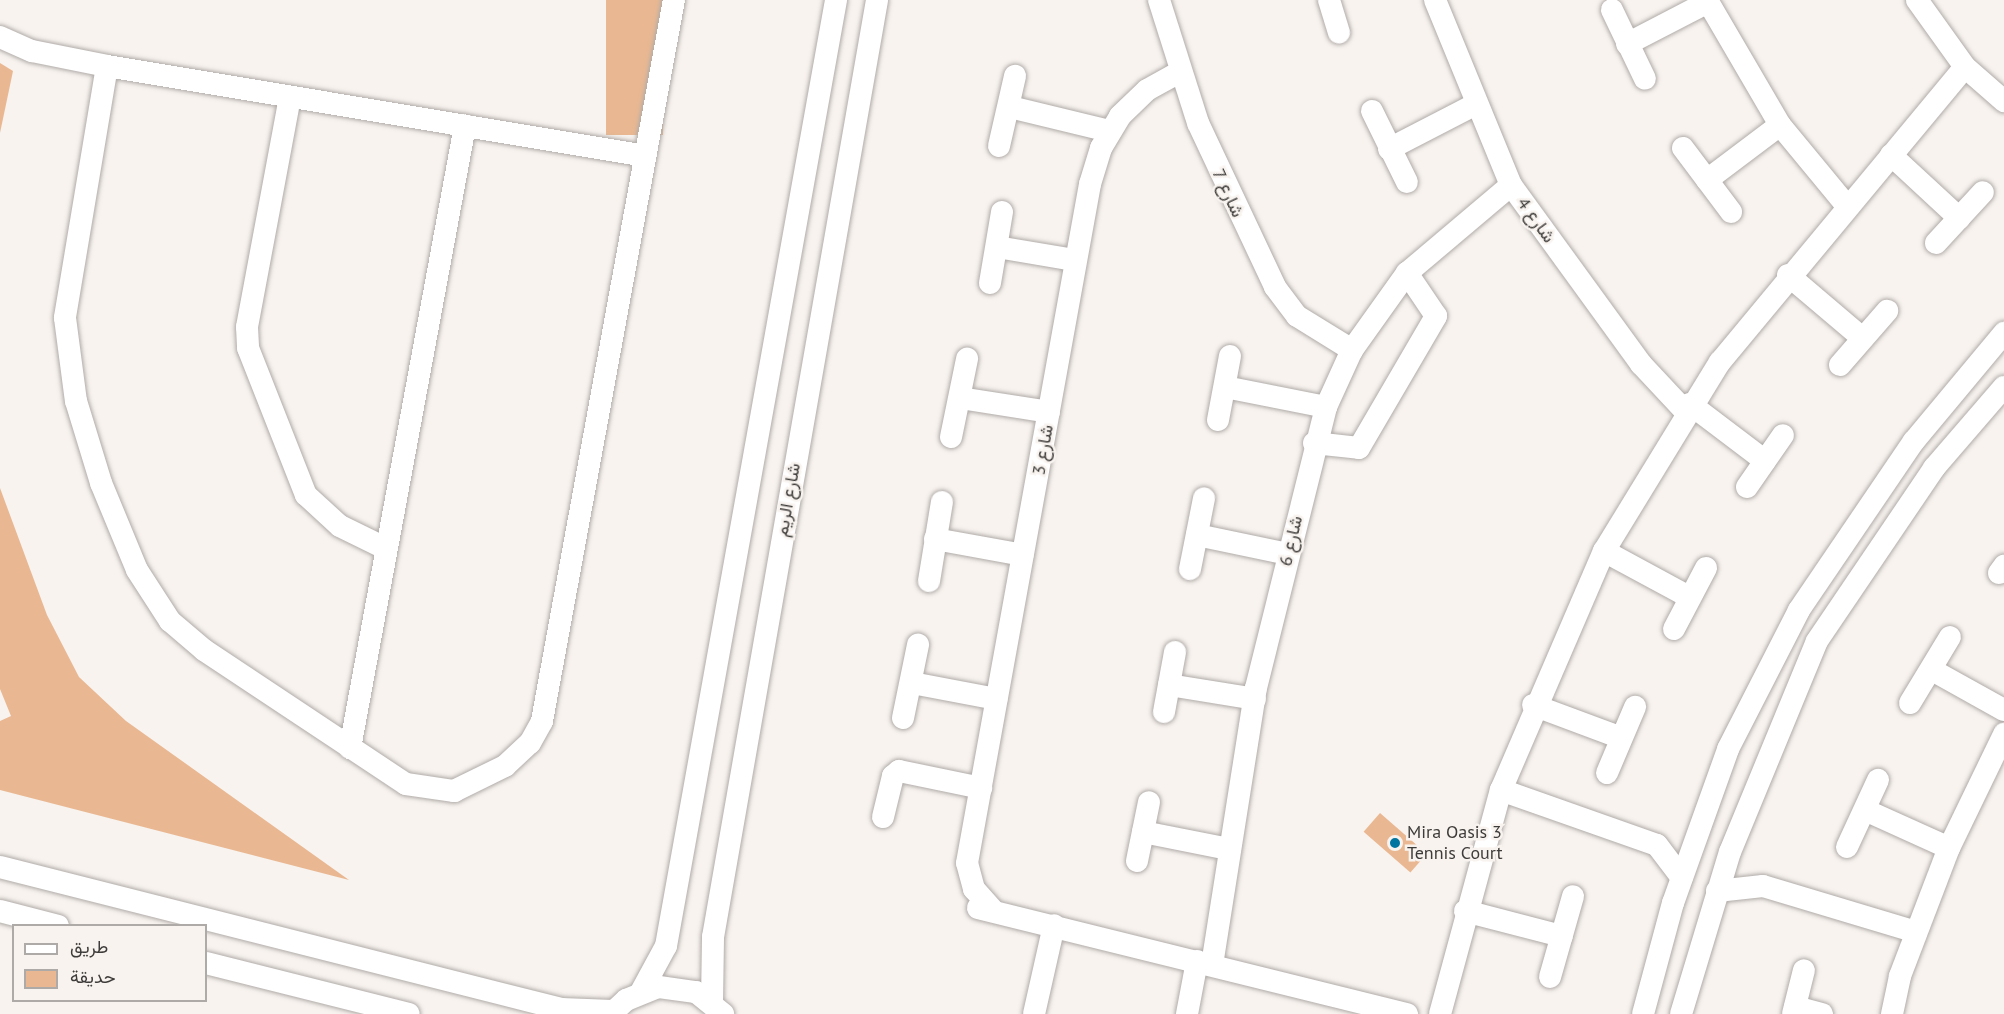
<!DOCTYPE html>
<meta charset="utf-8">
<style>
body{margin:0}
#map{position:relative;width:2004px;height:1014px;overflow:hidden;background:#f8f3ef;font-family:"PT Sans",Vazirmatn,sans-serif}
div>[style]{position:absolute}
.green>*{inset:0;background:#e9b892;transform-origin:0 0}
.roads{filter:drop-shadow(0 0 2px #b0aba8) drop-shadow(0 0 2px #b0aba8)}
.minor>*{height:22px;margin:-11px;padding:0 11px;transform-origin:11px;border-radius:11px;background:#fff}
.dots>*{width:16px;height:16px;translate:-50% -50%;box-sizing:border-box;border:3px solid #f8f3ef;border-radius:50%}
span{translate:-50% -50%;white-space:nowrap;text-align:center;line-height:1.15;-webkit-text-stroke:5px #f8f3ef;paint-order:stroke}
.street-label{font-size:18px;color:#3e3c3a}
.poi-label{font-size:18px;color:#3e3c3a}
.left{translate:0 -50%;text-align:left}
.legend{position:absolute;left:12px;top:924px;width:195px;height:78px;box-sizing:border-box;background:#f8f3ef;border:2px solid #aeaaa7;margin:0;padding:8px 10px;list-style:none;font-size:18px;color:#3e3c3a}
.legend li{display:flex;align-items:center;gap:12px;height:30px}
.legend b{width:30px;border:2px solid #aeaaa7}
</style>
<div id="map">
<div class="green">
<div style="left:606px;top:0;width:57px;height:135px"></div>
<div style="clip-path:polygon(0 63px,13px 71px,0 133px)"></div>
<div style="clip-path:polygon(0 488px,47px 615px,79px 677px,126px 721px,349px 880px,0 790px,0 721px,11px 716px,0 689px)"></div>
<div style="left:1380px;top:813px;width:62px;height:25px;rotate:41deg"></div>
</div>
<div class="roads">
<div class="minor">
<div style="left:1159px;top:0;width:129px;rotate:72.4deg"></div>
<div style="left:1198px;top:123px;width:181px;rotate:64.8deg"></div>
<div style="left:1275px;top:287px;width:36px;rotate:53deg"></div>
<div style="left:1297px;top:316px;width:65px;rotate:31.7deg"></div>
<div style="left:1329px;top:0;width:34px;rotate:73deg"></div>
<div style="left:1435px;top:0;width:200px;rotate:67.7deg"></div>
<div style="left:1511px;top:185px;width:221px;rotate:54deg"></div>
<div style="left:1641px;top:364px;width:64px;rotate:46.9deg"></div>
<div style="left:1707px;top:0;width:145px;rotate:59.7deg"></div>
<div style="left:1780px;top:125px;width:105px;rotate:50.4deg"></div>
<div style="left:1917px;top:0;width:82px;rotate:54.4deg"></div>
<div style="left:1965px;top:67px;width:52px;rotate:41.1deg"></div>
<div style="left:1612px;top:10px;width:76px;rotate:64.4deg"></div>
<div style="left:0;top:37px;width:35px;rotate:24deg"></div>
<div style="left:32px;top:51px;width:76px;rotate:11.3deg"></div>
<div style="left:107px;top:66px;width:546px;rotate:9.48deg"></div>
<div style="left:1627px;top:44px;width:91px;rotate:-27.4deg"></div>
<div style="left:107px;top:66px;width:255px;rotate:99.5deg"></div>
<div style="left:65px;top:318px;width:84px;rotate:82.5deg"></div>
<div style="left:76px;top:401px;width:86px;rotate:73deg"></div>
<div style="left:101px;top:483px;width:94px;rotate:67.5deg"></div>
<div style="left:137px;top:570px;width:61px;rotate:57.1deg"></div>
<div style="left:170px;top:621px;width:45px;rotate:40.5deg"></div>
<div style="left:204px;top:650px;width:242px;rotate:33.6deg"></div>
<div style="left:406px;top:784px;width:49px;rotate:8.3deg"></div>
<div style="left:454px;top:791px;width:57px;rotate:-26.1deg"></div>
<div style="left:505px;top:766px;width:34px;rotate:-43deg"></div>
<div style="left:530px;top:743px;width:25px;rotate:-61deg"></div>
<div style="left:542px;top:721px;width:733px;rotate:-79.63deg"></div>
<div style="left:290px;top:97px;width:234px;rotate:100.6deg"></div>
<div style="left:247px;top:327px;width:21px;rotate:87deg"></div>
<div style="left:248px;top:348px;width:158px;rotate:68.5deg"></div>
<div style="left:306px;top:495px;width:46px;rotate:42.4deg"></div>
<div style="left:340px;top:526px;width:50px;rotate:26.1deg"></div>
<div style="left:1010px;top:107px;width:102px;rotate:13.6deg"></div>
<div style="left:1372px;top:111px;width:79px;rotate:63.8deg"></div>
<div style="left:999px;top:146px;width:72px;rotate:-77.1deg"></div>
<div style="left:1683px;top:148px;width:80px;rotate:53.1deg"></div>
<div style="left:1389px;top:149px;width:98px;rotate:-27.3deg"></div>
<div style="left:1891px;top:155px;width:93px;rotate:42.8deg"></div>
<div style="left:1707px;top:180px;width:91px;rotate:-37deg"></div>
<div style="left:1936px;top:243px;width:69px;rotate:-47.3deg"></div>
<div style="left:997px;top:247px;width:79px;rotate:9.5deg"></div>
<div style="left:1788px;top:275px;width:96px;rotate:40.3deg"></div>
<div style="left:990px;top:283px;width:72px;rotate:-80.4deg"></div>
<div style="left:1840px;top:365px;width:72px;rotate:-49deg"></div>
<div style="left:1225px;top:387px;width:103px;rotate:11.2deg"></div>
<div style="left:960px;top:398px;width:90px;rotate:8.9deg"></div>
<div style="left:1690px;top:404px;width:94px;rotate:37.2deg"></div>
<div style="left:1218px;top:420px;width:65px;rotate:-79.4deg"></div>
<div style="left:951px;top:437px;width:80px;rotate:-78.4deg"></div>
<div style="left:1314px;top:443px;width:45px;rotate:6.3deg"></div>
<div style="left:1359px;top:448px;width:153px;rotate:-59.7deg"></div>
<div style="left:1436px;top:316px;width:52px;rotate:-124deg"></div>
<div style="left:1747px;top:487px;width:63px;rotate:-55.3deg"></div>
<div style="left:1197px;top:535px;width:93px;rotate:11.8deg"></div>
<div style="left:935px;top:539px;width:89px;rotate:10.3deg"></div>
<div style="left:1604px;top:551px;width:97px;rotate:28.4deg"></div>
<div style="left:1190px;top:569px;width:72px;rotate:-78.8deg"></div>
<div style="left:1999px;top:573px;width:9px;rotate:-54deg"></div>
<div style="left:929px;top:581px;width:80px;rotate:-80.7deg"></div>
<div style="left:1674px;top:629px;width:69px;rotate:-62.3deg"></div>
<div style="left:1932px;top:670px;width:82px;rotate:29.1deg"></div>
<div style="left:912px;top:683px;width:86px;rotate:10.7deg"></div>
<div style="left:1169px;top:685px;width:87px;rotate:9.2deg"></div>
<div style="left:1910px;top:703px;width:77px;rotate:-58.8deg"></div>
<div style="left:1533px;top:705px;width:92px;rotate:20.4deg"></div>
<div style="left:1164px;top:712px;width:61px;rotate:-79.6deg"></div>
<div style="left:903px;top:718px;width:75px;rotate:-78.4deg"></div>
<div style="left:350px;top:748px;width:633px;rotate:-79.53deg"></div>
<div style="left:1607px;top:773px;width:72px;rotate:-67deg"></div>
<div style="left:1501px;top:790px;width:165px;rotate:19.4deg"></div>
<div style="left:1657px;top:845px;width:41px;rotate:52.9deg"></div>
<div style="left:1865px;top:810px;width:92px;rotate:24.3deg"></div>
<div style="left:883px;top:817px;width:42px;rotate:-76.3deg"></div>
<div style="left:893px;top:776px;width:8px;rotate:-40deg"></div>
<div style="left:899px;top:771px;width:84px;rotate:11.7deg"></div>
<div style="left:1143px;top:832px;width:88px;rotate:11.2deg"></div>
<div style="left:1847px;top:847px;width:74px;rotate:-65.2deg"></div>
<div style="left:1137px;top:861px;width:60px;rotate:-78.5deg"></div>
<div style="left:0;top:867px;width:579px;rotate:14.2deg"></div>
<div style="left:561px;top:1009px;width:52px;rotate:2.2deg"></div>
<div style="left:1717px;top:891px;width:46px;rotate:-6.2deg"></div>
<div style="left:1763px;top:886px;width:160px;rotate:16.7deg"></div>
<div style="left:978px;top:908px;width:442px;rotate:13.9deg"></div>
<div style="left:992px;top:909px;width:27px;rotate:-132deg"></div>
<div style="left:974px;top:889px;width:27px;rotate:-105deg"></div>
<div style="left:967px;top:863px;width:690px;rotate:-79.73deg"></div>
<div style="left:1090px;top:184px;width:38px;rotate:-73deg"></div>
<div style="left:1101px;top:148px;width:37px;rotate:-59deg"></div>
<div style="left:1120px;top:116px;width:37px;rotate:-44deg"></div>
<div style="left:1147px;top:90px;width:38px;rotate:-29deg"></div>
<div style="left:0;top:911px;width:60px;rotate:14.5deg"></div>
<div style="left:1465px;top:911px;width:100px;rotate:14.5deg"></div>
<div style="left:206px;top:963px;width:209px;rotate:14.1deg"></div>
<div style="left:1212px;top:965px;width:280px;rotate:-81deg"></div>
<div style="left:1256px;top:688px;width:290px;rotate:-76deg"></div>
<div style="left:1326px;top:407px;width:63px;rotate:-65.5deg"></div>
<div style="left:1352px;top:350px;width:95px;rotate:-54.5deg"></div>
<div style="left:1407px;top:273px;width:136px;rotate:-40.2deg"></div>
<div style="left:1550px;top:977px;width:84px;rotate:-74.1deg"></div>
<div style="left:641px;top:992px;width:52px;rotate:-61.5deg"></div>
<div style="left:666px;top:946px;width:961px;rotate:-79.81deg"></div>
<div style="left:712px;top:1002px;width:65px;rotate:-89.1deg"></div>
<div style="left:713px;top:937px;width:951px;rotate:-80.07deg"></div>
<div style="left:1795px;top:1007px;width:28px;rotate:15deg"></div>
<div style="left:611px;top:1014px;width:21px;rotate:-43deg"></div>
<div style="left:626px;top:1000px;width:35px;rotate:-22deg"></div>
<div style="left:659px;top:987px;width:37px;rotate:8deg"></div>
<div style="left:696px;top:992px;width:35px;rotate:39deg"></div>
<div style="left:1034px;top:1014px;width:91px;rotate:-77.3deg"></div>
<div style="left:1187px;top:1014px;width:54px;rotate:-79.3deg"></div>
<div style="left:1440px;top:1014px;width:232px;rotate:-74.8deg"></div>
<div style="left:1501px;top:790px;width:260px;rotate:-66.7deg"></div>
<div style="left:1604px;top:551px;width:222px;rotate:-58.5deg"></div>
<div style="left:1720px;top:362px;width:383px;rotate:-50.3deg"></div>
<div style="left:1643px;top:1014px;width:115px;rotate:-74.9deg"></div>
<div style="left:1673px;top:903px;width:164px;rotate:-70.3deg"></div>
<div style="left:1728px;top:749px;width:156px;rotate:-62.9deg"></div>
<div style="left:1799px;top:610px;width:204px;rotate:-55.8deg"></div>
<div style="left:1914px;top:441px;width:141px;rotate:-50.2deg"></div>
<div style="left:1681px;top:1014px;width:169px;rotate:-73.2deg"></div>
<div style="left:1730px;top:852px;width:228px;rotate:-67.6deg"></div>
<div style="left:1817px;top:641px;width:209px;rotate:-55.9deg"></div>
<div style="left:1934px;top:468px;width:107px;rotate:-49.2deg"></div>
<div style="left:1793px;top:1014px;width:45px;rotate:-76deg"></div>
<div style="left:1892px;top:1014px;width:39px;rotate:-78deg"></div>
<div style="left:1900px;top:976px;width:137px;rotate:-69.1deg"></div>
<div style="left:1949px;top:848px;width:127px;rotate:-64.2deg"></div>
</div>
</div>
<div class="dots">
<div style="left:1395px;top:843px;background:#01759f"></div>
</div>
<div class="street-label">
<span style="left:1228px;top:193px;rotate:65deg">شارع 7</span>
<span style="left:1536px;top:220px;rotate:54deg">شارع 4</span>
<span style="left:1043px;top:450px;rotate:-80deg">شارع 3</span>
<span style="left:788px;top:500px;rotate:-80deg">شارع الريم</span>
<span style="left:1291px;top:541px;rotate:-77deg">شارع 6</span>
</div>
<div class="poi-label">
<span class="left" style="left:1407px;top:843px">Mira Oasis 3<br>Tennis Court</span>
</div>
<ul class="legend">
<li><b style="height:8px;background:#fff"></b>طريق</li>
<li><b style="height:16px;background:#e9b892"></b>حديقة</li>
</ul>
</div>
